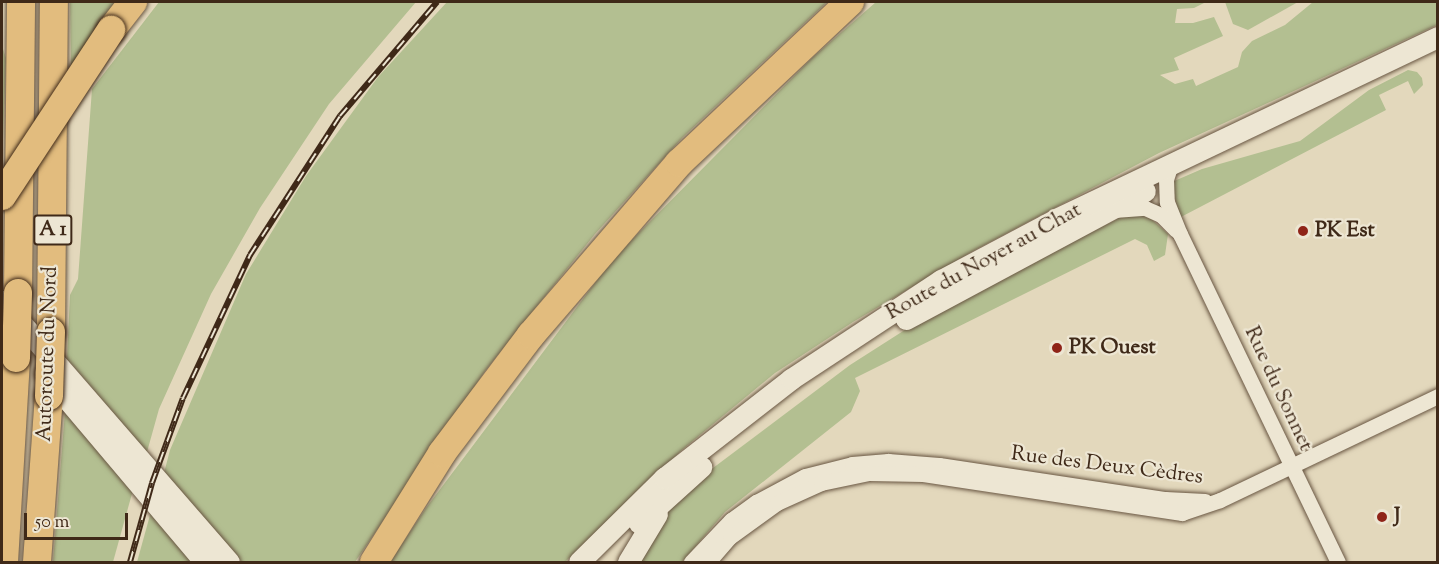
<!DOCTYPE html>
<meta charset="utf-8">
<style>
body{margin:0}
#map{position:relative;width:1439px;height:564px;overflow:hidden;background:#e3d8bc;font-family:"Sorts Mill Goudy",serif}
div>[style]{position:absolute}
.green>*{inset:0;background:#b3bf91}
.roads{filter:drop-shadow(0 0 2px #685541) drop-shadow(0 0 2px #685541)}
.street>*{height:15px;margin:-7.5px;padding:0 7.5px;transform-origin:7.5px;border-radius:7.5px;background:#ede6d3}
.secondary>*{height:21px;margin:-10.5px;padding:0 10.5px;transform-origin:10.5px;border-radius:10.5px;background:#ede6d3}
.highway>*{height:28px;margin:-14px;padding:0 14px;transform-origin:14px;border-radius:14px;background:#e2bc7e}
.rail>*{height:6px;margin-top:-3px;transform-origin:0;background:repeating-linear-gradient(90deg,#ede6d3 0 11px,#3f2918 0 22px);box-sizing:border-box;border-block:2px solid #3f2918}
.bridges{filter:drop-shadow(0 0 2px #3f2918) drop-shadow(0 0 2px #3f2918)}
.highway-bridge>*{height:28px;margin:-14px;padding:0 14px;transform-origin:14px;border-radius:14px;background:#e2bc7e}
.dots>*{width:16px;height:16px;translate:-50% -50%;box-sizing:border-box;border:3px solid #ede6d3;border-radius:50%}
span{translate:-50% -50%;white-space:nowrap;text-align:center;line-height:1.15;-webkit-text-stroke:4.5px #ede6d3;paint-order:stroke}
.shield-label span{padding:2px 4px;background:#ede6d3;border:2px solid;border-radius:4px;-webkit-text-stroke-width:0}
.shield-label{font-size:20px;color:#3f2918;font-weight:700}
.poi-label{font-size:21px;color:#3f2918;font-weight:700}
.left{translate:0 -50%;text-align:left}
.street-label{font-size:21px;color:#3f2918}
.frame{position:absolute;inset:0;border:3px solid #3f2918;pointer-events:none}
.scale{position:absolute;left:24px;top:513px;width:104px;height:27px;box-sizing:border-box;border:3px solid #3f2918;border-top:0;padding-left:8px;font-size:18px;line-height:21px;white-space:nowrap;color:#3f2918;-webkit-text-stroke:4px #ede6d3;paint-order:stroke}
</style>
<div id="map">
<div class="green">
<div style="clip-path:polygon(70px 2px,122px 2px,71px 69px)"></div>
<div style="clip-path:polygon(159px 2px,416px 2px,329px 104px,260px 208px,211px 294px,159px 409px,147px 452px,67px 359px,70px 295px,78px 279px,92px 89px)"></div>
<div style="clip-path:polygon(447px 2px,827px 2px,683px 137px,595px 234px,485px 371px,355px 562px,242px 562px,164px 473px,170px 450px,246px 274px,306px 176px,378px 77px)"></div>
<div style="clip-path:polygon(876px 2px,1206px 2px,1194px 8px,1177px 9px,1175px 23px,1193px 23px,1214px 17px,1223px 36px,1174px 58px,1179px 70px,1160px 75px,1175px 84px,1193px 79px,1196px 86px,1238px 67px,1242px 52px,1252px 41px,1285px 25px,1313px 2px,1437px 2px,1437px 25px,1159px 153px,973px 251px,853px 322px,775px 373px,683px 449px,565px 562px,390px 562px,426px 508px,613px 259px,811px 59px)"></div>
<div style="clip-path:polygon(1225px 2px,1298px 2px,1248px 30px,1233px 24px)"></div>
<div style="clip-path:polygon(2px 46px,6px 58px,2px 167px)"></div>
<div style="clip-path:polygon(1408px 70px,1417px 72px,1422px 78px,1423px 85px,1414px 94px,1408px 81px,1379px 95px,1386px 110px,1179px 218px,1172px 182px,1202px 169px,1300px 141px,1369px 90px)"></div>
<div style="clip-path:polygon(1129px 213px,1150px 218px,1168px 234px,1165px 255px,1154px 261px,1147px 245px,1135px 239px,855px 378px,860px 391px,851px 412px,725px 512px,682px 562px,637px 562px,671px 508px,701px 477px,850px 365px,922px 319px)"></div>
<div style="clip-path:polygon(65px 411px,133px 490px,113px 562px,53px 562px)"></div>
<div style="clip-path:polygon(152px 508px,191px 562px,137px 562px)"></div>
</div>
<div class="roads">
<div class="street">
<div style="left:1171px;top:164px;width:16px;rotate:108deg"></div>
<div style="left:1166px;top:179px;width:23px;rotate:88deg"></div>
<div style="left:1167px;top:202px;width:35px;rotate:68deg"></div>
<div style="left:1180px;top:234px;width:364px;rotate:64.3deg"></div>
<div style="left:1114px;top:210px;width:31px;rotate:-4deg"></div>
<div style="left:1145px;top:208px;width:17px;rotate:24deg"></div>
<div style="left:1161px;top:215px;width:21px;rotate:45deg"></div>
<div style="left:691px;top:562px;width:58px;rotate:-46.4deg"></div>
<div style="left:731px;top:520px;width:31px;rotate:-36deg"></div>
<div style="left:756px;top:502px;width:55px;rotate:-28deg"></div>
<div style="left:805px;top:476px;width:49px;rotate:-14.3deg"></div>
<div style="left:852px;top:464px;width:36px;rotate:-5deg"></div>
<div style="left:888px;top:461px;width:51px;rotate:4.5deg"></div>
<div style="left:939px;top:465px;width:229px;rotate:8.6deg"></div>
<div style="left:1165px;top:499px;width:40px;rotate:2.9deg"></div>
<div style="left:708px;top:562px;width:33px;rotate:-49deg"></div>
<div style="left:730px;top:537px;width:58px;rotate:-35.9deg"></div>
<div style="left:777px;top:503px;width:48px;rotate:-24.4deg"></div>
<div style="left:821px;top:483px;width:49px;rotate:-11.8deg"></div>
<div style="left:869px;top:473px;width:54px;rotate:1.1deg"></div>
<div style="left:923px;top:474px;width:262px;rotate:8.6deg"></div>
<div style="left:1182px;top:513px;width:40px;rotate:-18.9deg"></div>
<div style="left:1220px;top:500px;width:242px;rotate:-25.5deg"></div>
</div>
<div class="secondary">
<div style="left:2px;top:301px;width:346px;rotate:49deg"></div>
<div style="left:906px;top:319px;width:271px;rotate:-28.2deg"></div>
<div style="left:45px;top:373px;width:248px;rotate:49.8deg"></div>
<div style="left:639px;top:523px;width:84px;rotate:-42.1deg"></div>
<div style="left:579px;top:562px;width:120px;rotate:-44.7deg"></div>
<div style="left:664px;top:478px;width:161px;rotate:-37.9deg"></div>
<div style="left:791px;top:379px;width:180px;rotate:-33.4deg"></div>
<div style="left:941px;top:280px;width:130px;rotate:-27.9deg"></div>
<div style="left:1056px;top:219px;width:423px;rotate:-25.5deg"></div>
<div style="left:628px;top:562px;width:56px;rotate:-58.9deg"></div>
</div>
<div class="highway">
<div style="left:111px;top:30px;width:36px;rotate:-52deg"></div>
<div style="left:18px;top:293px;width:291px;rotate:-89.4deg"></div>
<div style="left:51px;top:332px;width:330px;rotate:-89.5deg"></div>
<div style="left:4px;top:562px;width:204px;rotate:-86.6deg"></div>
<div style="left:37px;top:562px;width:166px;rotate:-85.9deg"></div>
<div style="left:374px;top:562px;width:128px;rotate:-58deg"></div>
<div style="left:442px;top:453px;width:148px;rotate:-53deg"></div>
<div style="left:531px;top:335px;width:227px;rotate:-49.3deg"></div>
<div style="left:679px;top:163px;width:235px;rotate:-43.3deg"></div>
</div>
</div>
<div class="rail">
<div style="left:130px;top:562px;width:82px;rotate:-74.4deg"></div>
<div style="left:152px;top:483px;width:90px;rotate:-70deg"></div>
<div style="left:183px;top:398px;width:158px;rotate:-64.9deg"></div>
<div style="left:250px;top:255px;width:166px;rotate:-57.1deg"></div>
<div style="left:340px;top:116px;width:150px;rotate:-49.6deg"></div>
</div>
<div class="bridges">
<div class="highway-bridge">
<div style="left:2px;top:196px;width:199px;rotate:-56.7deg"></div>
<div style="left:16px;top:358px;width:65px;rotate:-88.2deg"></div>
<div style="left:49px;top:396px;width:64px;rotate:-88.2deg"></div>
</div>
</div>
<div class="dots">
<div style="left:1303px;top:231px;background:#8f2418"></div>
<div style="left:1057px;top:348px;background:#8f2418"></div>
<div style="left:1382px;top:517px;background:#8f2418"></div>
</div>
<div class="shield-label">
<span style="left:53px;top:230px">A 1</span>
</div>
<div class="poi-label">
<span class="left" style="left:1315px;top:231px">PK Est</span>
<span class="left" style="left:1069px;top:348px">PK Ouest</span>
<span class="left" style="left:1394px;top:517px">J</span>
</div>
<div class="street-label">
<span style="left:984px;top:262px;rotate:-29deg">Route du Noyer au Chat</span>
<span style="left:48px;top:354px;rotate:-88deg">Autoroute du Nord</span>
<span style="left:1278px;top:389px;rotate:65deg">Rue du Sonnet</span>
<span style="left:1107px;top:466px;rotate:7deg">Rue des Deux Cèdres</span>
</div>
<div class="frame"></div>
<div class="scale">50 m</div>
</div>
